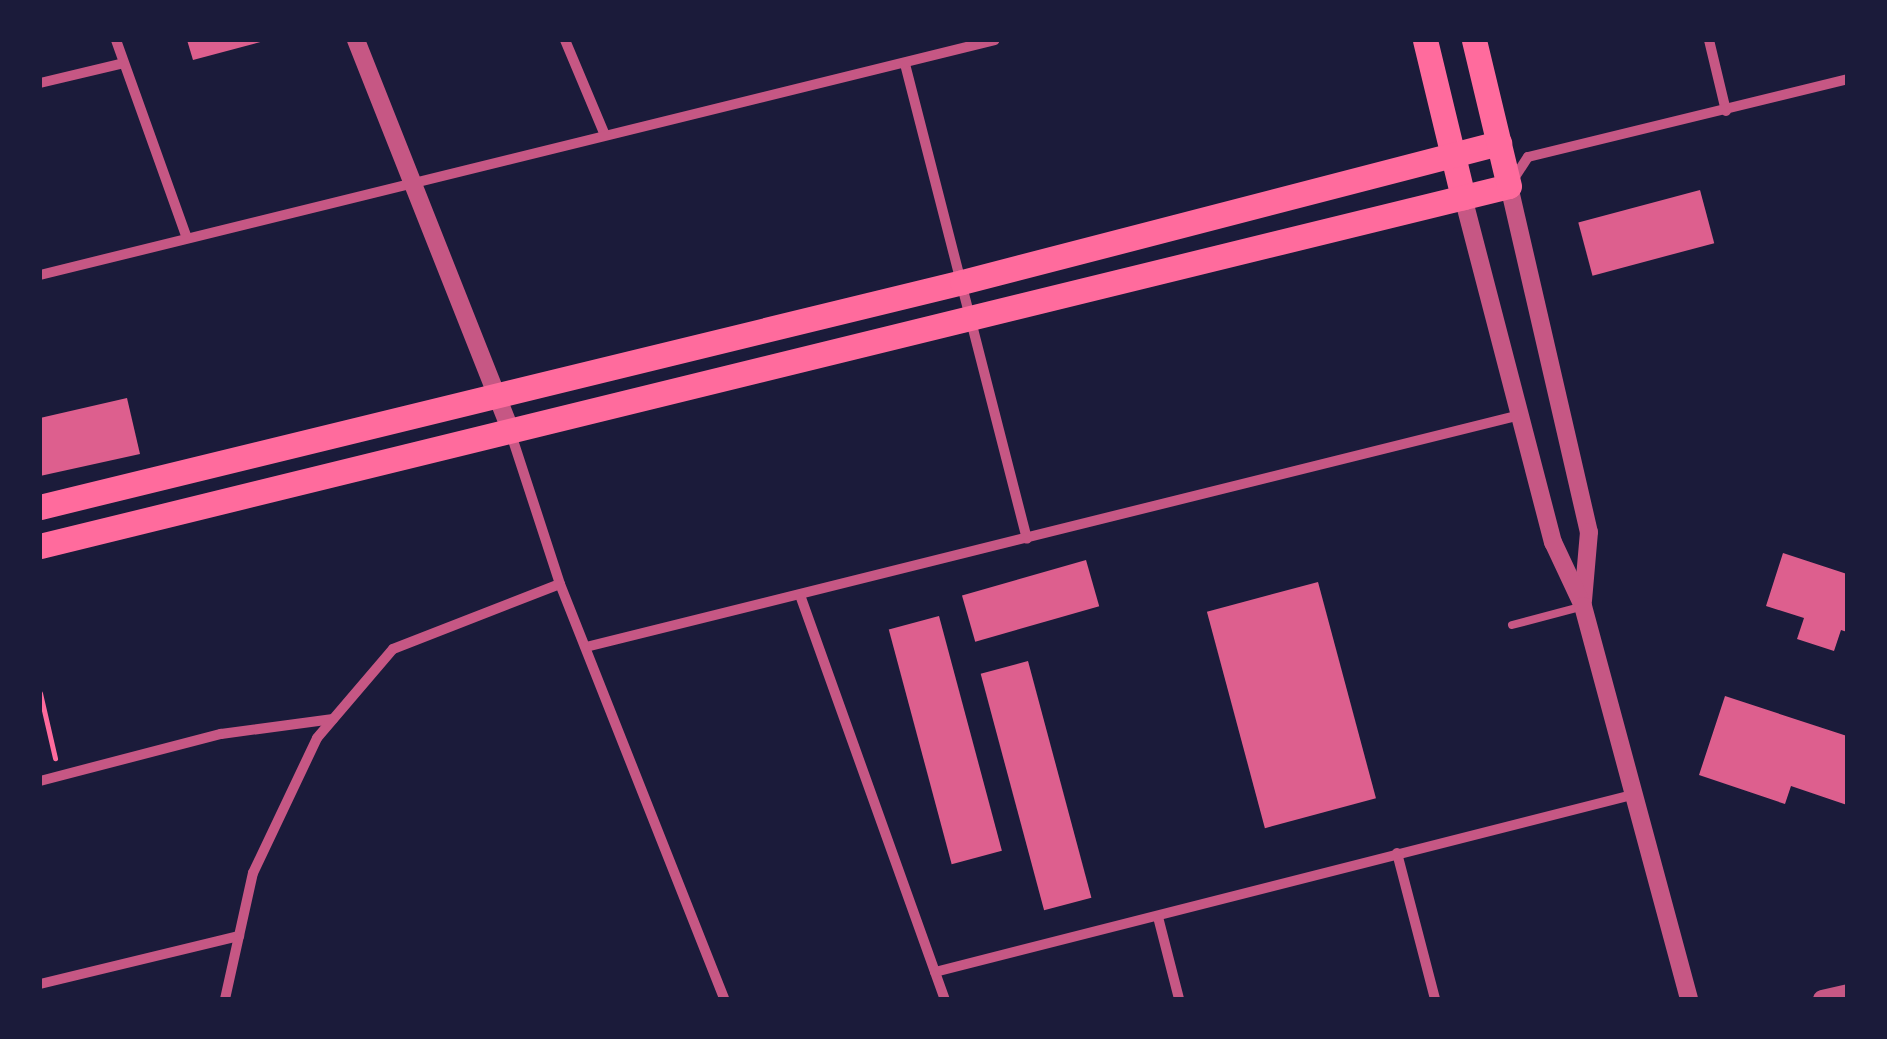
<!DOCTYPE html>
<style>
body{margin:0}
#map{position:relative;width:1887px;height:1039px;overflow:hidden;background:#1b1b3a;font-family:"Crimson Pro",serif}
div>[style]{position:absolute}
.building>*{inset:0;background:#dd5f8e;transform-origin:0 0}
.path>*{height:5px;margin:-2.5px;padding:0 2.5px;transform-origin:2.5px;border-radius:2.5px;background:#ff6b9d}
.service>*{height:8px;margin:-4px;padding:0 4px;transform-origin:4px;border-radius:4px;background:#c65784}
.minor>*{height:10px;margin:-5px;padding:0 5px;transform-origin:5px;border-radius:5px;background:#c65784}
.tertiary>*{height:18px;margin:-9px;padding:0 9px;transform-origin:9px;border-radius:9px;background:#c65784}
.primary>*{height:25px;margin:-12.5px;padding:0 12.5px;transform-origin:12.5px;border-radius:12.5px;background:#ff6b9d}
span{translate:-50% -50%;white-space:nowrap;text-align:center;line-height:1.15;-webkit-text-stroke:8px #1b1b3a;paint-order:stroke}
.frame{position:absolute;inset:0;border:42px solid #1b1b3a;pointer-events:none}
</style>
<div id="map">
<div class="building">
<div style="clip-path:polygon(187px 40px,264px 40px,264px 41px,193px 60px)"></div>
<div style="left:1700px;top:190px;width:55px;height:126px;rotate:75deg"></div>
<div style="clip-path:polygon(127px 398px,140px 454px,40px 476px,40px 418px)"></div>
<div style="clip-path:polygon(1783px 553px,1847px 574px,1847px 632px,1841px 630px,1834px 651px,1797px 639px,1804px 618px,1766px 606px)"></div>
<div style="left:1086px;top:560px;width:48px;height:129px;rotate:74deg"></div>
<div style="left:1318px;top:582px;width:224px;height:115px;rotate:75deg"></div>
<div style="left:939px;top:616px;width:243px;height:52px;rotate:75deg"></div>
<div style="left:1028px;top:661px;width:245px;height:49px;rotate:75deg"></div>
<div style="clip-path:polygon(1725px 696px,1847px 736px,1847px 805px,1791px 786px,1785px 804px,1699px 775px)"></div>
</div>
<div class="path">
<div style="left:40px;top:693px;width:67px;rotate:77deg"></div>
</div>
<div class="service">
<div style="left:1512px;top:625px;width:70px;rotate:-14.8deg"></div>
</div>
<div class="minor">
<div style="left:116px;top:40px;width:210px;rotate:70.3deg"></div>
<div style="left:565px;top:40px;width:103px;rotate:67.2deg"></div>
<div style="left:1709px;top:40px;width:73px;rotate:76.5deg"></div>
<div style="left:905px;top:64px;width:490px;rotate:75.6deg"></div>
<div style="left:40px;top:83px;width:86px;rotate:-13.4deg"></div>
<div style="left:1511px;top:183px;width:31px;rotate:-57deg"></div>
<div style="left:1528px;top:157px;width:328px;rotate:-13.7deg"></div>
<div style="left:40px;top:275px;width:983px;rotate:-13.82deg"></div>
<div style="left:511px;top:434px;width:158px;rotate:71.9deg"></div>
<div style="left:560px;top:584px;width:446px;rotate:68.4deg"></div>
<div style="left:800px;top:595px;width:429px;rotate:70.3deg"></div>
<div style="left:586px;top:647px;width:962px;rotate:-13.95deg"></div>
<div style="left:40px;top:781px;width:187px;rotate:-14.6deg"></div>
<div style="left:221px;top:734px;width:113px;rotate:-7.6deg"></div>
<div style="left:1397px;top:853px;width:151px;rotate:75.4deg"></div>
<div style="left:1158px;top:917px;width:85px;rotate:75.6deg"></div>
<div style="left:935px;top:972px;width:719px;rotate:-14.25deg"></div>
<div style="left:40px;top:984px;width:205px;rotate:-13.6deg"></div>
<div style="left:225px;top:999px;width:129px;rotate:-77.5deg"></div>
<div style="left:253px;top:873px;width:149px;rotate:-64.6deg"></div>
<div style="left:317px;top:738px;width:117px;rotate:-49.5deg"></div>
<div style="left:393px;top:649px;width:179px;rotate:-21.3deg"></div>
</div>
<div class="tertiary">
<div style="left:356px;top:40px;width:416px;rotate:68.4deg"></div>
<div style="left:1509px;top:186px;width:355px;rotate:77deg"></div>
<div style="left:1589px;top:532px;width:69px;rotate:95deg"></div>
<div style="left:1463px;top:197px;width:357px;rotate:75.4deg"></div>
<div style="left:1553px;top:542px;width:71px;rotate:64.9deg"></div>
<div style="left:1583px;top:606px;width:407px;rotate:74.9deg"></div>
<div style="left:1822px;top:999px;width:26px;rotate:-13deg"></div>
</div>
<div class="primary">
<div style="left:1425px;top:40px;width:162px;rotate:76.4deg"></div>
<div style="left:40px;top:507px;width:949px;rotate:-13.71deg"></div>
<div style="left:962px;top:282px;width:555px;rotate:-14.51deg"></div>
<div style="left:40px;top:546px;width:1512px;rotate:-13.77deg"></div>
<div style="left:1509px;top:186px;width:150px;rotate:-103.5deg"></div>
</div>
<div class="frame"></div>
</div>
